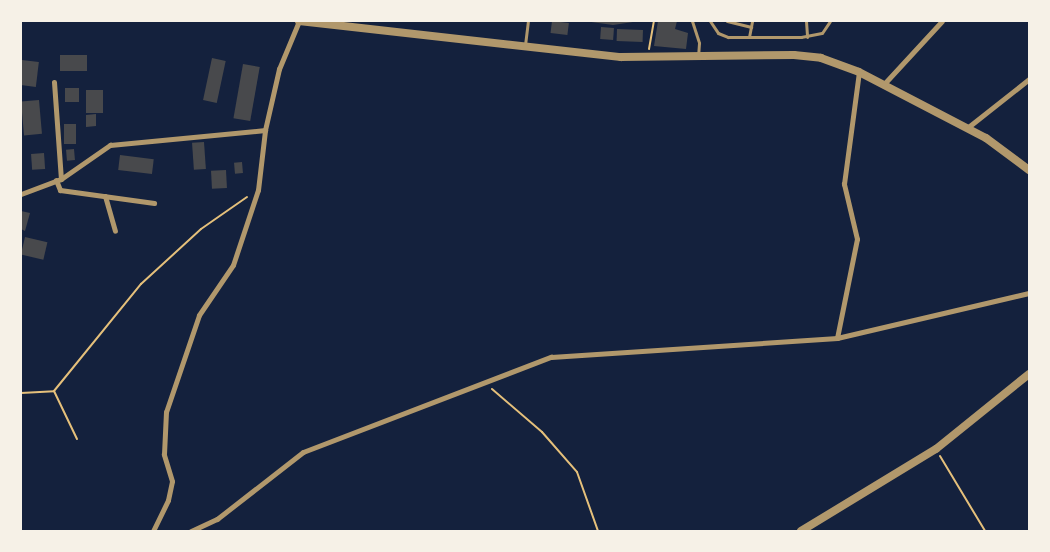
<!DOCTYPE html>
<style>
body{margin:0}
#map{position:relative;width:1050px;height:552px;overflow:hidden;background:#14213d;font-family:"Source Serif 4",serif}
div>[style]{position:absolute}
.building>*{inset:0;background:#48494c;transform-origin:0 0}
.path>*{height:2px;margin:-1px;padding:0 1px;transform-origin:1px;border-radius:1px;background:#e5c07b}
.service>*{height:3px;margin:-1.5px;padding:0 1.5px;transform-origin:1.5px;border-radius:1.5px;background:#b1986c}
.minor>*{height:5px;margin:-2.5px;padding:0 2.5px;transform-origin:2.5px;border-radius:2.5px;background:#b1986c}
.tertiary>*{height:8px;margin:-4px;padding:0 4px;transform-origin:4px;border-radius:4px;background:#b1986c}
span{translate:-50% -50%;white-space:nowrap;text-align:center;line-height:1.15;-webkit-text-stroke:5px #f6f1e7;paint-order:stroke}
.frame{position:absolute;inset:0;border:22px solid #f6f1e7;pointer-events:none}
</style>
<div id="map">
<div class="building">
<div style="left:552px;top:21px;width:17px;height:12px;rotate:7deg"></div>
<div style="clip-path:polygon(584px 21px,633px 21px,633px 22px,613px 25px)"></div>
<div style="clip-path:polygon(658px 21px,677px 21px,675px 29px,688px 33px,686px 49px,654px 46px)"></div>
<div style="left:601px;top:27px;width:13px;height:12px;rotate:4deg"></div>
<div style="left:617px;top:29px;width:26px;height:12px;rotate:2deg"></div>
<div style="left:60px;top:55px;width:27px;height:16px"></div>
<div style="left:212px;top:58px;width:14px;height:43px;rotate:12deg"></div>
<div style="left:22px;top:60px;width:17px;height:25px;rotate:7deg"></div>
<div style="left:243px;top:64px;width:17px;height:55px;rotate:10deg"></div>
<div style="left:65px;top:88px;width:14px;height:14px"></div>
<div style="left:86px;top:90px;width:17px;height:23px"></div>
<div style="left:39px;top:100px;width:34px;height:18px;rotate:85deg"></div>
<div style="clip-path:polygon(96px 114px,96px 126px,86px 127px,86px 115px)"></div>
<div style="left:64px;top:124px;width:12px;height:20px"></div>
<div style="left:204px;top:142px;width:27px;height:12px;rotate:86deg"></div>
<div style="left:74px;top:149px;width:11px;height:8px;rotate:85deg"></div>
<div style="left:44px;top:153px;width:16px;height:13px;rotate:86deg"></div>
<div style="left:120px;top:155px;width:34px;height:15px;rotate:7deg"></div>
<div style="left:242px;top:162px;width:11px;height:8px;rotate:85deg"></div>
<div style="left:226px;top:170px;width:18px;height:15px;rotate:87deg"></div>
<div style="clip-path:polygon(21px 211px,30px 213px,25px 231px,21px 229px)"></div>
<div style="left:25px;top:237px;width:23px;height:18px;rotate:13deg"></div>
</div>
<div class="path">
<div style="left:649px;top:49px;width:28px;rotate:-80deg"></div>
<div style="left:492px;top:389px;width:66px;rotate:40.7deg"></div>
<div style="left:542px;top:432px;width:53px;rotate:48.8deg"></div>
<div style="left:577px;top:472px;width:63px;rotate:70.4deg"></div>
<div style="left:21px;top:393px;width:33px;rotate:-3deg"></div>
<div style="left:77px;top:439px;width:53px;rotate:-115.6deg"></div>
<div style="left:54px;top:391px;width:138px;rotate:-50.9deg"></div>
<div style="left:141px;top:284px;width:81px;rotate:-42.5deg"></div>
<div style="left:201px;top:229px;width:56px;rotate:-34.8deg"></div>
<div style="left:940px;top:456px;width:87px;rotate:59deg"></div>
</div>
<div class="service">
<div style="left:692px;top:21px;width:23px;rotate:72deg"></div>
<div style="left:699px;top:43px;width:13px;rotate:94deg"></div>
<div style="left:710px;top:21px;width:14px;rotate:56deg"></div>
<div style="left:718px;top:33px;width:11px;rotate:22deg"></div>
<div style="left:728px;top:37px;width:73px"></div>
<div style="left:801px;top:37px;width:21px;rotate:-11deg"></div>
<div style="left:822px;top:33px;width:14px;rotate:-56deg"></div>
<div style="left:727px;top:21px;width:25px;rotate:14deg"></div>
<div style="left:806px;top:21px;width:16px;rotate:86deg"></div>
<div style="left:749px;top:37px;width:16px;rotate:-79deg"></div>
<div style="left:525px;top:45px;width:24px;rotate:-83deg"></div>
</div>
<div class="minor">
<div style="left:54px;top:82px;width:97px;rotate:85.9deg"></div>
<div style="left:883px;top:85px;width:87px;rotate:-47.3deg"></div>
<div style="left:967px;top:128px;width:79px;rotate:-38.3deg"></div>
<div style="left:56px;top:180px;width:11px;rotate:68deg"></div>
<div style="left:60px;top:190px;width:95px;rotate:7.9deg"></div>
<div style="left:21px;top:194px;width:43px;rotate:-20.6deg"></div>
<div style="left:61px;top:179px;width:60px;rotate:-34.8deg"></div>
<div style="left:110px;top:145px;width:156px;rotate:-5.5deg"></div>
<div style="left:105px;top:196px;width:36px;rotate:74deg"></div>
<div style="left:837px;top:338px;width:101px;rotate:-78.6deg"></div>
<div style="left:857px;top:239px;width:57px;rotate:-103.3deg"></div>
<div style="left:844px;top:184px;width:113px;rotate:-82.4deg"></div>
<div style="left:153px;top:531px;width:34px;rotate:-64deg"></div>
<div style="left:168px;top:500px;width:19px;rotate:-78deg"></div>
<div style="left:172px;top:481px;width:28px;rotate:-107deg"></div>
<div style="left:164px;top:454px;width:42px;rotate:-87.3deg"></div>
<div style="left:166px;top:412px;width:102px;rotate:-71.2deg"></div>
<div style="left:199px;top:315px;width:60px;rotate:-55.8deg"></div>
<div style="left:233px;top:265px;width:79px;rotate:-71.6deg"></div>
<div style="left:258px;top:190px;width:60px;rotate:-83.3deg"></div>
<div style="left:265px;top:130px;width:63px;rotate:-77.1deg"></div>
<div style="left:279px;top:69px;width:52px;rotate:-67.4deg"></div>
<div style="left:191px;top:531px;width:29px;rotate:-25deg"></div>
<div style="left:217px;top:519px;width:109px;rotate:-37.9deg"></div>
<div style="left:303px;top:452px;width:266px;rotate:-21deg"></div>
<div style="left:551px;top:357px;width:287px;rotate:-3.8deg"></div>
<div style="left:837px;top:338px;width:197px;rotate:-13.2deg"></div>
</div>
<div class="tertiary">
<div style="left:299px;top:21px;width:324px;rotate:6.4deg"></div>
<div style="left:621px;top:57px;width:173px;rotate:-0.7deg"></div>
<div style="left:794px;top:55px;width:27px;rotate:6deg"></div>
<div style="left:821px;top:58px;width:40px;rotate:20.2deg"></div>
<div style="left:859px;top:72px;width:143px;rotate:27.5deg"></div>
<div style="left:986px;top:138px;width:54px;rotate:36.7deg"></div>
<div style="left:801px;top:531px;width:158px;rotate:-31.3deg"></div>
<div style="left:936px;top:449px;width:119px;rotate:-38.9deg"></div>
</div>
<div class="frame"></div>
</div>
